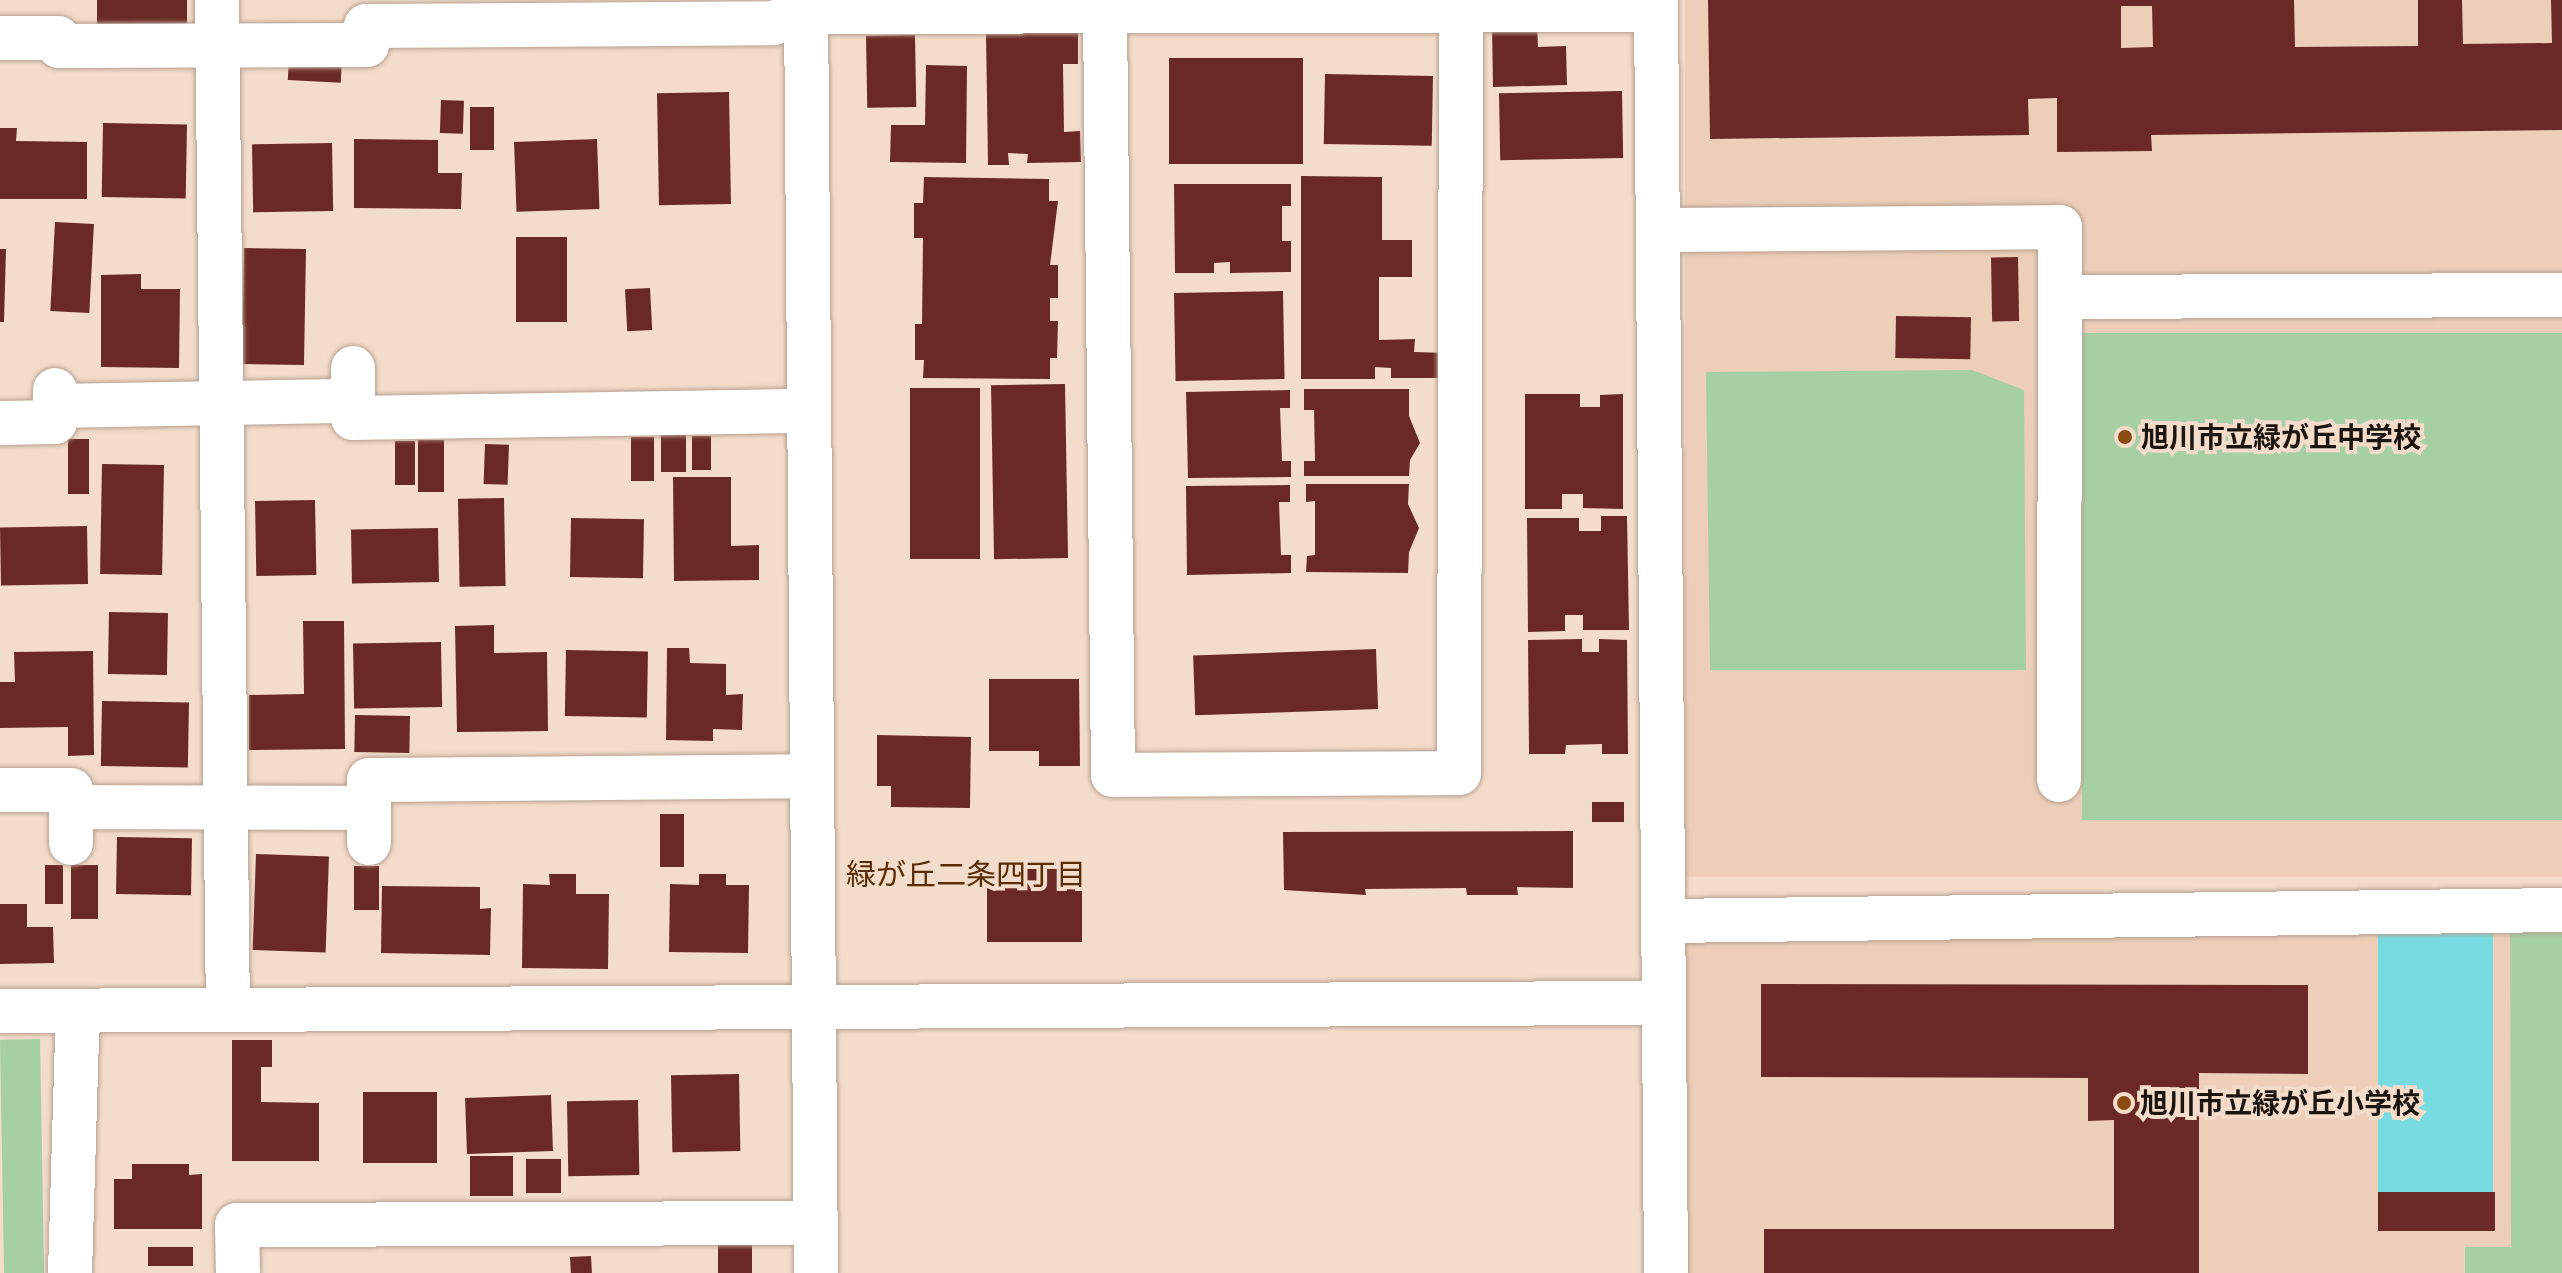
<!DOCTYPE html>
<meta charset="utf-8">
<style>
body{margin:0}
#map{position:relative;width:2562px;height:1273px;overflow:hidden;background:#f4dccb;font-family:Cabin,"Noto Sans JP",sans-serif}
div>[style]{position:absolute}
.built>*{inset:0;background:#edcfb9;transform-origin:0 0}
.green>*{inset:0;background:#a7cfa4;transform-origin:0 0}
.water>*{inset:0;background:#77dbe2;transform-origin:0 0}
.building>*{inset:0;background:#6b2926;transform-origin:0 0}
.roads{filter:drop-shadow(0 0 2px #b6a090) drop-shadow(0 0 2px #b6a090)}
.minor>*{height:44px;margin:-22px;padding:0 22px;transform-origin:22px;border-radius:22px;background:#fff}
.dots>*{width:22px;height:22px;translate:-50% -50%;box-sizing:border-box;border:4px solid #f4dccb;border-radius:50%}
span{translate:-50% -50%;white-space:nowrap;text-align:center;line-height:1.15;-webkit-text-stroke:8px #f4dccb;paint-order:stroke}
.poi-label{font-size:28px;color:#1c140e;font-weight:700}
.left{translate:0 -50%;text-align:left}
.neighbourhood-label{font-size:30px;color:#582d05}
</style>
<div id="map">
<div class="built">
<div style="left:1685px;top:0;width:877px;height:877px"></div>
<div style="left:2562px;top:923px;width:350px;height:878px;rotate:90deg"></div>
</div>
<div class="green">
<div style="left:2082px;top:333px;width:480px;height:487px"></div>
<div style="clip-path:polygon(1972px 370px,2024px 390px,2026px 670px,1710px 670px,1706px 372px)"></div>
<div style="clip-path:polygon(2510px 927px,2562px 927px,2562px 1273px,2465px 1273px,2465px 1247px,2511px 1247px)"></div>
<div style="left:40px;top:1039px;width:234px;height:40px;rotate:89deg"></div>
</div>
<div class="water">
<div style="left:2493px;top:930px;width:263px;height:115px;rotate:90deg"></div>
</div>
<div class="building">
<div style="left:97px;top:0;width:90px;height:24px"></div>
<div style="clip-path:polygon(evenodd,1708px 0,2294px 0,2295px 47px,2418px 46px,2418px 0,2462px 0,2463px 44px,2552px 43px,2551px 0,2562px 0,2562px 130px,2151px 135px,2152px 151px,2057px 152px,2057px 98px,2028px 99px,2029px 135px,1710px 139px,1708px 0,2121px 6px,2152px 6px,2153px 47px,2121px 48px,2121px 6px)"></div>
<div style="clip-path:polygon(1537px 25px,1538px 47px,1566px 46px,1567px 85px,1493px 87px,1492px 26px)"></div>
<div style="clip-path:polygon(986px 33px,1078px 33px,1078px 64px,1063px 64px,1064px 132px,1080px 131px,1081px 162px,1027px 163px,1028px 154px,1008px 153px,1009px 165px,988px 165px)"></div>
<div style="left:915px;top:35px;width:72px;height:49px;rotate:89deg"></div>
<div style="left:289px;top:57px;width:53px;height:23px;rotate:3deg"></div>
<div style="left:1169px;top:58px;width:134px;height:106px"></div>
<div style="clip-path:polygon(926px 65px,967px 66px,966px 163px,890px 162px,891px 125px,925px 125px)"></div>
<div style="left:1325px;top:74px;width:108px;height:70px;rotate:1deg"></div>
<div style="left:1622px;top:91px;width:67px;height:123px;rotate:89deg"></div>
<div style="left:729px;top:92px;width:112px;height:72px;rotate:89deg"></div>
<div style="left:441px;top:100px;width:23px;height:33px;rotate:2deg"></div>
<div style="left:470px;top:107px;width:24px;height:43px"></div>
<div style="left:103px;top:123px;width:84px;height:74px;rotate:1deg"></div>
<div style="clip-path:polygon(0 128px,17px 128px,16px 141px,87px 142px,87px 199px,0 199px)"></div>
<div style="clip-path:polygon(354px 139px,438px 140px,438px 173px,462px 173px,461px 209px,354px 208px)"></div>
<div style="left:597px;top:139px;width:70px;height:83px;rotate:88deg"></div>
<div style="left:332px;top:143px;width:68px;height:80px;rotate:89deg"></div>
<div style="clip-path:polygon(1301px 176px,1382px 177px,1382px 240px,1412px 240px,1412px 277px,1379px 277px,1379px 340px,1415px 339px,1414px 352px,1446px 353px,1446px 378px,1391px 378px,1391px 368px,1375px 367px,1375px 379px,1301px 379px)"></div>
<div style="clip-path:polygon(924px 177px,1049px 179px,1049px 201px,1058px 201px,1050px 265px,1058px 265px,1058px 298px,1050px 298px,1050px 321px,1058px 321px,1057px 358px,1050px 358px,1050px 379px,923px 378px,924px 360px,915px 360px,915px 324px,922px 324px,923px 238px,914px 238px,914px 203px,923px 203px)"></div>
<div style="clip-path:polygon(1174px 184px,1291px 184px,1291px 206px,1282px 206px,1282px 241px,1291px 241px,1291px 272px,1230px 273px,1230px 262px,1214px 263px,1214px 273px,1175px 273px)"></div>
<div style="left:55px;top:222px;width:39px;height:89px;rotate:3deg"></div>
<div style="left:516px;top:237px;width:51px;height:85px"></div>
<div style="left:244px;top:248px;width:62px;height:116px;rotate:1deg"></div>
<div style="clip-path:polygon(0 249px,6px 249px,4px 322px,0 322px)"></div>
<div style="left:2018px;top:257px;width:64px;height:27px;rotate:89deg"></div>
<div style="clip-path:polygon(141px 274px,141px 289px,180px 289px,179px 368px,101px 367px,101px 275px)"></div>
<div style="left:650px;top:288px;width:42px;height:25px;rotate:87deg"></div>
<div style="left:1283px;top:291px;width:88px;height:109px;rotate:89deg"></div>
<div style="left:1896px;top:316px;width:75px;height:42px;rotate:1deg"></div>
<div style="left:1065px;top:384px;width:174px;height:74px;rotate:89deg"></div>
<div style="left:910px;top:388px;width:70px;height:171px"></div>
<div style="clip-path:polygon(1304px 389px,1409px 389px,1409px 416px,1420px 443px,1410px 460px,1409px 476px,1304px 476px,1304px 461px,1315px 461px,1314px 410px,1304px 410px)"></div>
<div style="clip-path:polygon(1290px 390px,1290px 408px,1280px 408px,1282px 461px,1291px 461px,1291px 477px,1188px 478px,1186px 392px)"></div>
<div style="clip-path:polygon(1525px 394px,1580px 394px,1580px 407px,1600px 407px,1600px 395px,1623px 394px,1623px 509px,1583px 508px,1583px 494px,1562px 494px,1562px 509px,1525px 509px)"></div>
<div style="left:661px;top:435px;width:25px;height:37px"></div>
<div style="left:692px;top:436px;width:19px;height:34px"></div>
<div style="left:631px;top:437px;width:23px;height:44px"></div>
<div style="left:68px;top:439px;width:21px;height:55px"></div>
<div style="left:418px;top:440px;width:26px;height:52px"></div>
<div style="left:395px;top:441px;width:20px;height:44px"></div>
<div style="left:485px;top:444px;width:24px;height:40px;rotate:2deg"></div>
<div style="left:102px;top:464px;width:62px;height:110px;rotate:1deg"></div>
<div style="clip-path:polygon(673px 477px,731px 477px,731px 546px,759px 545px,759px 580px,674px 581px)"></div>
<div style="clip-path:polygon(1306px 484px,1409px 484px,1408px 504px,1419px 528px,1409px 552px,1408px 573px,1306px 572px,1307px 556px,1315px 555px,1315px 501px,1306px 502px)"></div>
<div style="clip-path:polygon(1290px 485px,1290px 502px,1279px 502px,1281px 555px,1291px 555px,1291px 573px,1187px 575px,1186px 486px)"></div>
<div style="left:504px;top:498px;width:88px;height:46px;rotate:89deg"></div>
<div style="left:315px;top:500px;width:75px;height:60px;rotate:89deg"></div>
<div style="clip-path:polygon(1601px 516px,1627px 516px,1629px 630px,1583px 630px,1583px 615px,1565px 615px,1565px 631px,1528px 632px,1527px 518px,1579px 518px,1579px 531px,1601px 531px)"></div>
<div style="left:571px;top:518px;width:73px;height:59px;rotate:1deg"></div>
<div style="left:87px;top:526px;width:58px;height:87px;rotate:89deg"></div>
<div style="left:438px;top:528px;width:54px;height:87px;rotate:89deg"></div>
<div style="left:109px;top:612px;width:59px;height:62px;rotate:1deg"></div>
<div style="clip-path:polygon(303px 621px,344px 621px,345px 749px,249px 750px,249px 695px,304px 694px)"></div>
<div style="clip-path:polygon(494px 625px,494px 653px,547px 652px,548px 731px,457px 732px,455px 626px)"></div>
<div style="clip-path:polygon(1582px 639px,1582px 652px,1599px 652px,1599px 639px,1627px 640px,1628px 754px,1602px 754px,1602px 744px,1566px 745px,1565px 754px,1529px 754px,1528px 640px)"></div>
<div style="left:441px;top:642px;width:65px;height:88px;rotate:89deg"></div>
<div style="clip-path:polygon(667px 648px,689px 648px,690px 663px,726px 664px,726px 695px,743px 694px,742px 730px,713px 729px,713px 741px,666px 740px)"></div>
<div style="left:1376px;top:649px;width:60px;height:183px;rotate:88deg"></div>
<div style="left:566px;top:650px;width:82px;height:66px;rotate:1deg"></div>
<div style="clip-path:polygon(93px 651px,94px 755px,68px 756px,68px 727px,0 728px,0 682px,15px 682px,14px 652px)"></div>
<div style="clip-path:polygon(989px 679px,1079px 679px,1080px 766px,1039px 766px,1039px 751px,989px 751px)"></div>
<div style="left:102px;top:701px;width:87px;height:65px;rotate:1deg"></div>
<div style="left:355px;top:715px;width:55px;height:37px;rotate:1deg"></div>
<div style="clip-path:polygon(877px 735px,971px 737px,970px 808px,891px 807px,891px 786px,877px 786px)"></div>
<div style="left:1624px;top:802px;width:20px;height:32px;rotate:90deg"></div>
<div style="left:660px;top:814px;width:24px;height:53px"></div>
<div style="clip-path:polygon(1573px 831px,1573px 888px,1517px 887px,1518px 895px,1467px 895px,1466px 888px,1365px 889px,1366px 895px,1284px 890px,1283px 832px)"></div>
<div style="left:117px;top:837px;width:75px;height:57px;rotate:1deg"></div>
<div style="left:256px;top:854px;width:73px;height:96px;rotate:2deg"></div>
<div style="left:45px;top:865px;width:18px;height:39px"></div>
<div style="left:71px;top:865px;width:27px;height:54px"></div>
<div style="left:354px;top:866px;width:25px;height:44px"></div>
<div style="left:987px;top:869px;width:95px;height:73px"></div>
<div style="clip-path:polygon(549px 874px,576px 874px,576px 894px,609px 894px,608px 969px,522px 968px,523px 884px,550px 885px)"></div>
<div style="clip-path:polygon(699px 874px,726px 874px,726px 885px,749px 885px,748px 953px,669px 952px,670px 884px,699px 885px)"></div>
<div style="clip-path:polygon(382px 886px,480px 887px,480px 909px,491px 908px,490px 955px,381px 953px)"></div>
<div style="clip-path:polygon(0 904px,27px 904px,27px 927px,53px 927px,54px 963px,0 964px)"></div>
<div style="clip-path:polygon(1761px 984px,2308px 985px,2308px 1074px,2199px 1073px,2199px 1273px,1764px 1273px,1764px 1229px,2114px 1229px,2114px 1120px,2088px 1121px,2088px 1078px,1761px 1077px)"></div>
<div style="clip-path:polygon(232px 1040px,272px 1040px,272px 1067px,261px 1067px,261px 1102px,319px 1103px,319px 1161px,232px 1161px)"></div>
<div style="left:739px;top:1074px;width:77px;height:68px;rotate:89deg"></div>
<div style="left:363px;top:1092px;width:74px;height:71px"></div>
<div style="left:551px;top:1095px;width:56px;height:86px;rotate:88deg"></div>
<div style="left:638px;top:1100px;width:75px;height:71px;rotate:89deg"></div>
<div style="left:470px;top:1156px;width:43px;height:40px"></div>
<div style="left:526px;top:1159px;width:35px;height:34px"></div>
<div style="clip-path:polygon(132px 1164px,189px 1164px,189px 1175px,202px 1174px,202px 1229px,114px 1229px,114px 1179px,132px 1179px)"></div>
<div style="left:2378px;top:1192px;width:117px;height:39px"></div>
<div style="left:752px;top:1241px;width:32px;height:34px;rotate:90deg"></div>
<div style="left:148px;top:1247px;width:45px;height:19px"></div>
<div style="left:591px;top:1256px;width:17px;height:21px;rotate:87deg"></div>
</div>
<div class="roads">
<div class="minor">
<div style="left:217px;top:0;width:1010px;rotate:89.38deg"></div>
<div style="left:806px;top:0;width:1273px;rotate:89.55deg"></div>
<div style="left:1656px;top:0;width:1273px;rotate:89.55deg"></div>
<div style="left:1105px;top:12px;width:763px;rotate:89.4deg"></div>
<div style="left:1113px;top:775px;width:346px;rotate:-0.3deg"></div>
<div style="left:1459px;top:773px;width:764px;rotate:-89.85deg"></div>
<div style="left:0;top:38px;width:58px"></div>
<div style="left:58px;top:38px;width:8px;rotate:83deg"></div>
<div style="left:59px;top:46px;width:308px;rotate:-0.2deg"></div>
<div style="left:367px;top:45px;width:19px;rotate:-93deg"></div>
<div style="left:366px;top:26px;width:407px;rotate:-0.4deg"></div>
<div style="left:773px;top:23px;width:35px;rotate:-18deg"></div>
<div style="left:806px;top:12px;width:850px;rotate:-0.13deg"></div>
<div style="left:1658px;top:230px;width:402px;rotate:-0.4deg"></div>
<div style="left:2060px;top:227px;width:553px;rotate:90.1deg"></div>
<div style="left:2060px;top:297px;width:502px;rotate:-0.23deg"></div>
<div style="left:353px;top:368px;width:50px;rotate:90deg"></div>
<div style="left:353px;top:418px;width:456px;rotate:-0.9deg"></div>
<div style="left:55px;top:406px;width:298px;rotate:-1deg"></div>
<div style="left:0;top:423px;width:55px;rotate:-1deg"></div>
<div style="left:55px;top:422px;width:32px;rotate:-90deg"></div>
<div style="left:0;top:790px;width:71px"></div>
<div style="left:71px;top:790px;width:53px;rotate:90deg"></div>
<div style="left:70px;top:807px;width:299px;rotate:0.2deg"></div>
<div style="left:369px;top:843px;width:63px;rotate:-90deg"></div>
<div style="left:369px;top:780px;width:443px;rotate:-0.5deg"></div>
<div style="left:1664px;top:921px;width:898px;rotate:-0.7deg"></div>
<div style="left:0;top:1011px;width:1664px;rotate:-0.28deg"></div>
<div style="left:70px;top:1273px;width:262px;rotate:-88.3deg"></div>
<div style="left:238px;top:1273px;width:48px;rotate:-91.2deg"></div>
<div style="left:237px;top:1225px;width:578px;rotate:-0.2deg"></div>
</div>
</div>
<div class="dots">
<div style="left:2125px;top:437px;background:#8b4c13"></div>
<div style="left:2124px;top:1103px;background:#8b4c13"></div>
</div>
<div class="poi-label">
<span class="left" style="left:2141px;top:437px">旭川市立緑が丘中学校</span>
<span class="left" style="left:2140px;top:1103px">旭川市立緑が丘小学校</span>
</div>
<div class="neighbourhood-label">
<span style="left:966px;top:875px">緑が丘二条四丁目</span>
</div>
</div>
